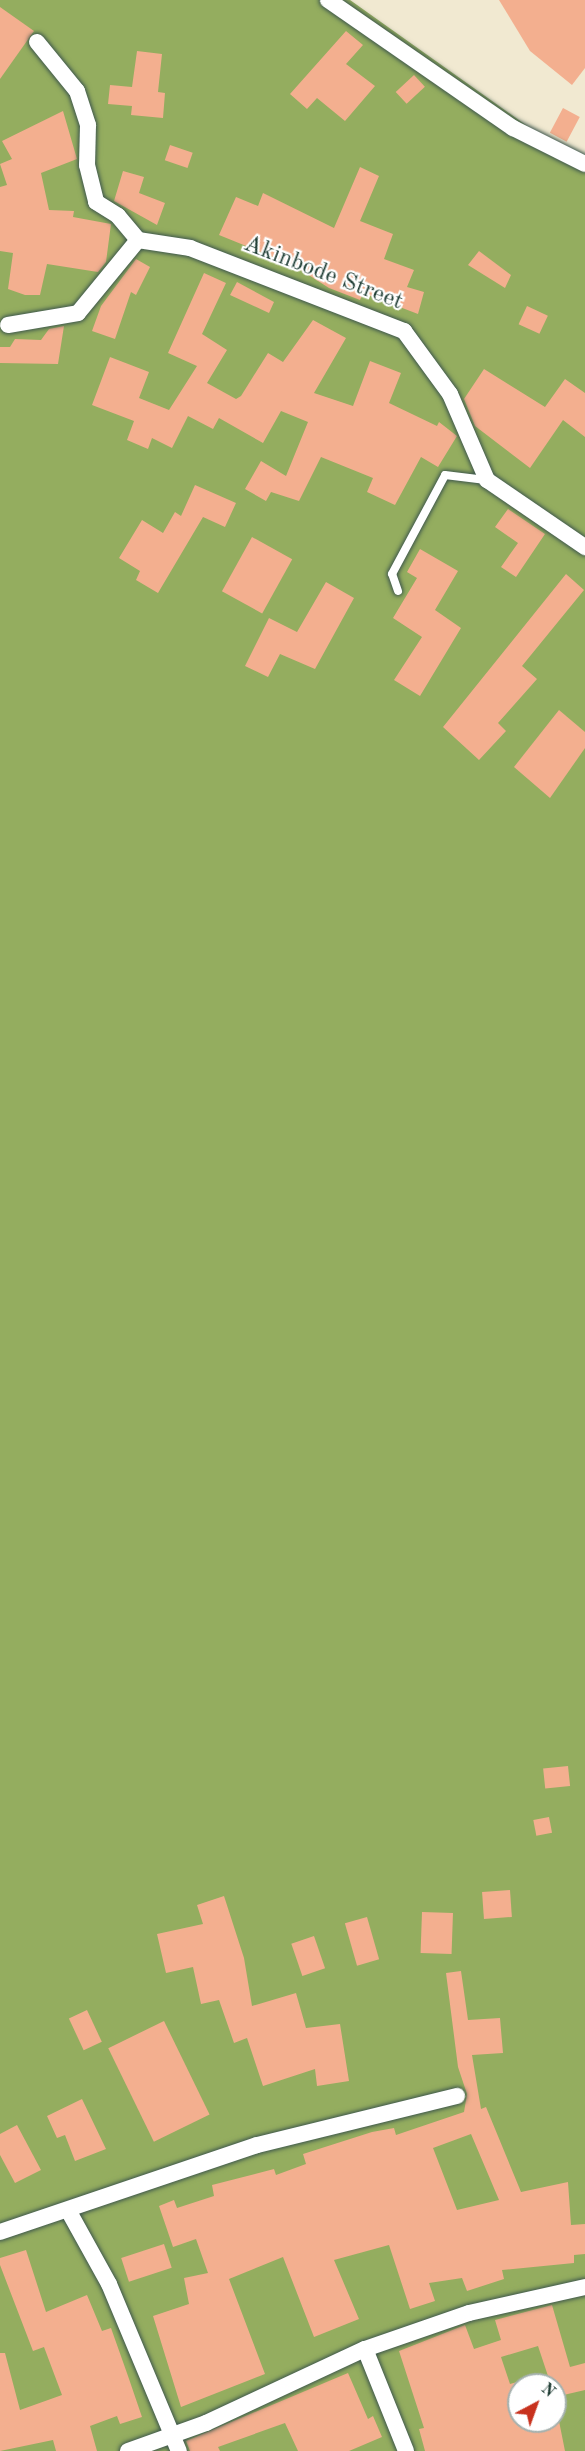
<!DOCTYPE html>
<style>
body{margin:0}
#map{position:relative;width:585px;height:2451px;overflow:hidden;background:#f1e9d1;font-family:"Old Standard TT",serif}
div>[style]{position:absolute}
.forest>*{inset:0;background:#94ad5f}
.building>*{inset:0;background:#f3af8f;transform-origin:0 0}
.roads{filter:drop-shadow(0 0 2px #3e574c) drop-shadow(0 0 2px #3e574c)}
.lane>*{height:8px;margin:-4px;padding:0 4px;transform-origin:4px;border-radius:4px;background:#fff}
.street>*{height:16px;margin:-8px;padding:0 8px;transform-origin:8px;border-radius:8px;background:#fff}
span{translate:-50% -50%;white-space:nowrap;text-align:center;line-height:1.15;-webkit-text-stroke:4.5px #fff;paint-order:stroke}
.street-label{font-size:24px;color:#1f3d34}
.north{position:absolute;left:507px;top:2373px;width:60px;height:60px;box-sizing:border-box;background:#fff;border:2px solid #a5b1ae;border-radius:50%;rotate:41deg;font-size:16px;font-weight:700;line-height:24px;text-align:center;color:#1f3d34}
.north::after{content:'';display:block;margin:auto;width:21px;height:27px;background:#c8321e;clip-path:polygon(50% 0,100% 100%,50% 72%,0 100%)}
</style>
<div id="map">
<div class="forest">
<div style="clip-path:polygon(evenodd,0 0,350px 0,585px 167px,585px 2451px,0 2451px,0 0,519px 2385px,555px 2385px,555px 2421px,519px 2421px,519px 2385px)"></div>
</div>
<div class="building">
<div style="clip-path:polygon(499px 0,585px 0,585px 68px,572px 85px,530px 51px)"></div>
<div style="clip-path:polygon(0 7px,34px 31px,0 79px)"></div>
<div style="clip-path:polygon(346px 31px,363px 45px,346px 64px,375px 86px,345px 121px,317px 98px,307px 109px,290px 94px)"></div>
<div style="clip-path:polygon(137px 51px,162px 54px,158px 92px,165px 93px,163px 118px,131px 115px,132px 106px,108px 104px,110px 85px,132px 87px)"></div>
<div style="left:414px;top:75px;width:16px;height:25px;rotate:47deg"></div>
<div style="left:563px;top:108px;width:19px;height:28px;rotate:28deg"></div>
<div style="clip-path:polygon(63px 111px,77px 159px,41px 173px,49px 210px,74px 211px,73px 217px,111px 224px,106px 262px,98px 272px,47px 264px,40px 295px,25px 295px,8px 289px,13px 253px,0 251px,0 187px,7px 185px,0 164px,12px 159px,2px 141px)"></div>
<div style="left:170px;top:145px;width:24px;height:16px;rotate:19deg"></div>
<div style="clip-path:polygon(360px 167px,379px 176px,360px 221px,393px 234px,384px 259px,414px 270px,407px 287px,424px 292px,418px 314px,363px 293px,360px 300px,329px 288px,293px 265px,219px 235px,236px 197px,258px 206px,263px 193px,334px 228px)"></div>
<div style="clip-path:polygon(123px 171px,144px 177px,139px 193px,165px 203px,157px 225px,114px 201px)"></div>
<div style="clip-path:polygon(479px 251px,511px 275px,505px 288px,468px 265px)"></div>
<div style="clip-path:polygon(136px 259px,150px 267px,136px 295px,131px 292px,115px 339px,92px 331px,101px 306px)"></div>
<div style="clip-path:polygon(204px 273px,226px 283px,202px 334px,227px 350px,207px 383px,236px 399px,241px 396px,268px 353px,283px 362px,313px 320px,346px 338px,314px 393px,353px 406px,370px 361px,401px 373px,389px 403px,437px 426px,439px 422px,457px 436px,438px 467px,421px 457px,395px 505px,367px 492px,373px 478px,321px 457px,299px 501px,271px 492px,266px 501px,245px 489px,261px 461px,286px 476px,308px 422px,281px 411px,263px 443px,219px 418px,213px 429px,188px 416px,172px 448px,152px 438px,148px 449px,127px 440px,134px 421px,92px 405px,110px 357px,149px 372px,139px 398px,169px 410px,197px 366px,168px 353px)"></div>
<div style="clip-path:polygon(237px 282px,274px 302px,269px 313px,230px 295px)"></div>
<div style="left:527px;top:306px;width:23px;height:20px;rotate:25deg"></div>
<div style="clip-path:polygon(64px 326px,58px 364px,0 363px,0 347px,10px 347px,15px 339px,41px 340px,49px 329px)"></div>
<div style="clip-path:polygon(484px 369px,545px 407px,565px 379px,585px 393px,585px 437px,563px 420px,530px 468px,475px 426px,464px 399px)"></div>
<div style="clip-path:polygon(195px 485px,236px 503px,225px 527px,203px 517px,158px 593px,136px 580px,140px 571px,119px 558px,142px 520px,163px 533px,175px 512px,181px 516px)"></div>
<div style="clip-path:polygon(508px 509px,545px 534px,516px 577px,501px 567px,518px 543px,495px 527px)"></div>
<div style="left:252px;top:537px;width:46px;height:62px;rotate:29deg"></div>
<div style="clip-path:polygon(420px 549px,458px 571px,435px 610px,461px 628px,420px 696px,394px 680px,422px 637px,393px 618px,417px 578px,407px 572px)"></div>
<div style="clip-path:polygon(566px 574px,584px 590px,522px 666px,537px 679px,498px 723px,506px 731px,479px 760px,443px 727px)"></div>
<div style="clip-path:polygon(326px 582px,354px 598px,315px 669px,280px 654px,268px 677px,245px 666px,269px 618px,297px 632px)"></div>
<div style="clip-path:polygon(559px 710px,585px 732px,585px 748px,550px 798px,514px 767px)"></div>
<div style="left:568px;top:1766px;width:20px;height:25px;rotate:84deg"></div>
<div style="left:549px;top:1817px;width:16px;height:16px;rotate:79deg"></div>
<div style="left:510px;top:1890px;width:27px;height:28px;rotate:86deg"></div>
<div style="clip-path:polygon(224px 1896px,244px 1958px,252px 2006px,296px 1993px,306px 2028px,340px 2024px,349px 2081px,317px 2086px,315px 2069px,263px 2086px,247px 2038px,234px 2043px,219px 2000px,201px 2004px,193px 1967px,166px 1973px,157px 1934px,203px 1924px,197px 1905px)"></div>
<div style="left:422px;top:1912px;width:31px;height:41px;rotate:2deg"></div>
<div style="left:367px;top:1917px;width:44px;height:23px;rotate:74deg"></div>
<div style="left:314px;top:1936px;width:34px;height:24px;rotate:71deg"></div>
<div style="clip-path:polygon(evenodd,461px 1971px,468px 2020px,500px 2018px,503px 2053px,472px 2055px,481px 2109px,486px 2107px,521px 2192px,568px 2182px,571px 2225px,585px 2224px,585px 2254px,574px 2255px,574px 2263px,502px 2270px,504px 2279px,467px 2291px,462px 2278px,429px 2283px,435px 2301px,410px 2309px,389px 2245px,334px 2260px,359px 2319px,314px 2337px,283px 2257px,229px 2279px,265px 2374px,181px 2407px,153px 2316px,189px 2304px,184px 2278px,208px 2273px,196px 2239px,173px 2247px,159px 2206px,174px 2200px,177px 2208px,214px 2196px,212px 2185px,274px 2169px,276px 2175px,306px 2164px,303px 2154px,372px 2132px,394px 2128px,396px 2135px,464px 2112px,467px 2094px,458px 2067px,446px 1973px,461px 1971px,471px 2134px,499px 2200px,457px 2210px,433px 2148px,471px 2134px)"></div>
<div style="left:87px;top:2010px;width:35px;height:20px;rotate:65deg"></div>
<div style="left:164px;top:2021px;width:104px;height:62px;rotate:64deg"></div>
<div style="clip-path:polygon(82px 2099px,106px 2149px,75px 2161px,65px 2135px,57px 2138px,47px 2116px)"></div>
<div style="clip-path:polygon(17px 2125px,41px 2170px,15px 2183px,0 2155px,0 2134px)"></div>
<div style="left:164px;top:2244px;width:25px;height:45px;rotate:72deg"></div>
<div style="clip-path:polygon(26px 2250px,46px 2312px,87px 2295px,102px 2331px,111px 2328px,128px 2376px,142px 2417px,120px 2424px,117px 2416px,90px 2426px,97px 2451px,56px 2451px,53px 2440px,0 2451px,0 2353px,5px 2353px,20px 2410px,62px 2395px,44px 2347px,33px 2351px,0 2265px,0 2258px)"></div>
<div style="clip-path:polygon(552px 2305px,570px 2367px,585px 2363px,585px 2390px,555px 2397px,538px 2346px,501px 2357px,510px 2384px,517px 2382px,519px 2391px,519px 2421px,559px 2421px,565px 2451px,425px 2451px,419px 2429px,424px 2428px,399px 2351px,465px 2325px,474px 2349px,501px 2340px,495px 2320px)"></div>
<div style="clip-path:polygon(348px 2373px,368px 2419px,373px 2416px,382px 2437px,349px 2451px,298px 2451px,285px 2423px,218px 2447px,220px 2451px,190px 2451px,186px 2441px)"></div>
</div>
<div class="roads">
<div class="lane">
<div style="left:398px;top:591px;width:18px;rotate:-109deg"></div>
<div style="left:392px;top:574px;width:112px;rotate:-61.8deg"></div>
<div style="left:445px;top:475px;width:41px;rotate:7deg"></div>
</div>
<div class="street">
<div style="left:328px;top:0;width:225px;rotate:34.7deg"></div>
<div style="left:513px;top:128px;width:80px;rotate:26.6deg"></div>
<div style="left:37px;top:42px;width:63px;rotate:50.8deg"></div>
<div style="left:77px;top:91px;width:36px;rotate:72deg"></div>
<div style="left:88px;top:125px;width:40px;rotate:91.4deg"></div>
<div style="left:87px;top:165px;width:38px;rotate:76deg"></div>
<div style="left:96px;top:202px;width:26px;rotate:32deg"></div>
<div style="left:118px;top:216px;width:31px;rotate:50deg"></div>
<div style="left:8px;top:325px;width:71px;rotate:-9.7deg"></div>
<div style="left:78px;top:313px;width:94px;rotate:-50.6deg"></div>
<div style="left:138px;top:240px;width:53px;rotate:8.7deg"></div>
<div style="left:190px;top:248px;width:230px;rotate:21.2deg"></div>
<div style="left:404px;top:331px;width:78px;rotate:53.9deg"></div>
<div style="left:450px;top:394px;width:94px;rotate:66.7deg"></div>
<div style="left:487px;top:480px;width:119px;rotate:34.4deg"></div>
<div style="left:68px;top:2210px;width:85px;rotate:61deg"></div>
<div style="left:109px;top:2284px;width:181px;rotate:67.3deg"></div>
<div style="left:0;top:2232px;width:271px;rotate:-18.7deg"></div>
<div style="left:257px;top:2145px;width:206px;rotate:-13.8deg"></div>
<div style="left:365px;top:2349px;width:110px;rotate:68.1deg"></div>
<div style="left:128px;top:2451px;width:83px;rotate:-19.7deg"></div>
<div style="left:206px;top:2423px;width:175px;rotate:-25deg"></div>
<div style="left:365px;top:2349px;width:110px;rotate:-19.1deg"></div>
<div style="left:469px;top:2313px;width:119px;rotate:-12.6deg"></div>
</div>
</div>
<div class="street-label">
<span style="left:323px;top:274px;rotate:21deg">Akinbode Street</span>
</div>
<div class="north">N</div>
</div>
